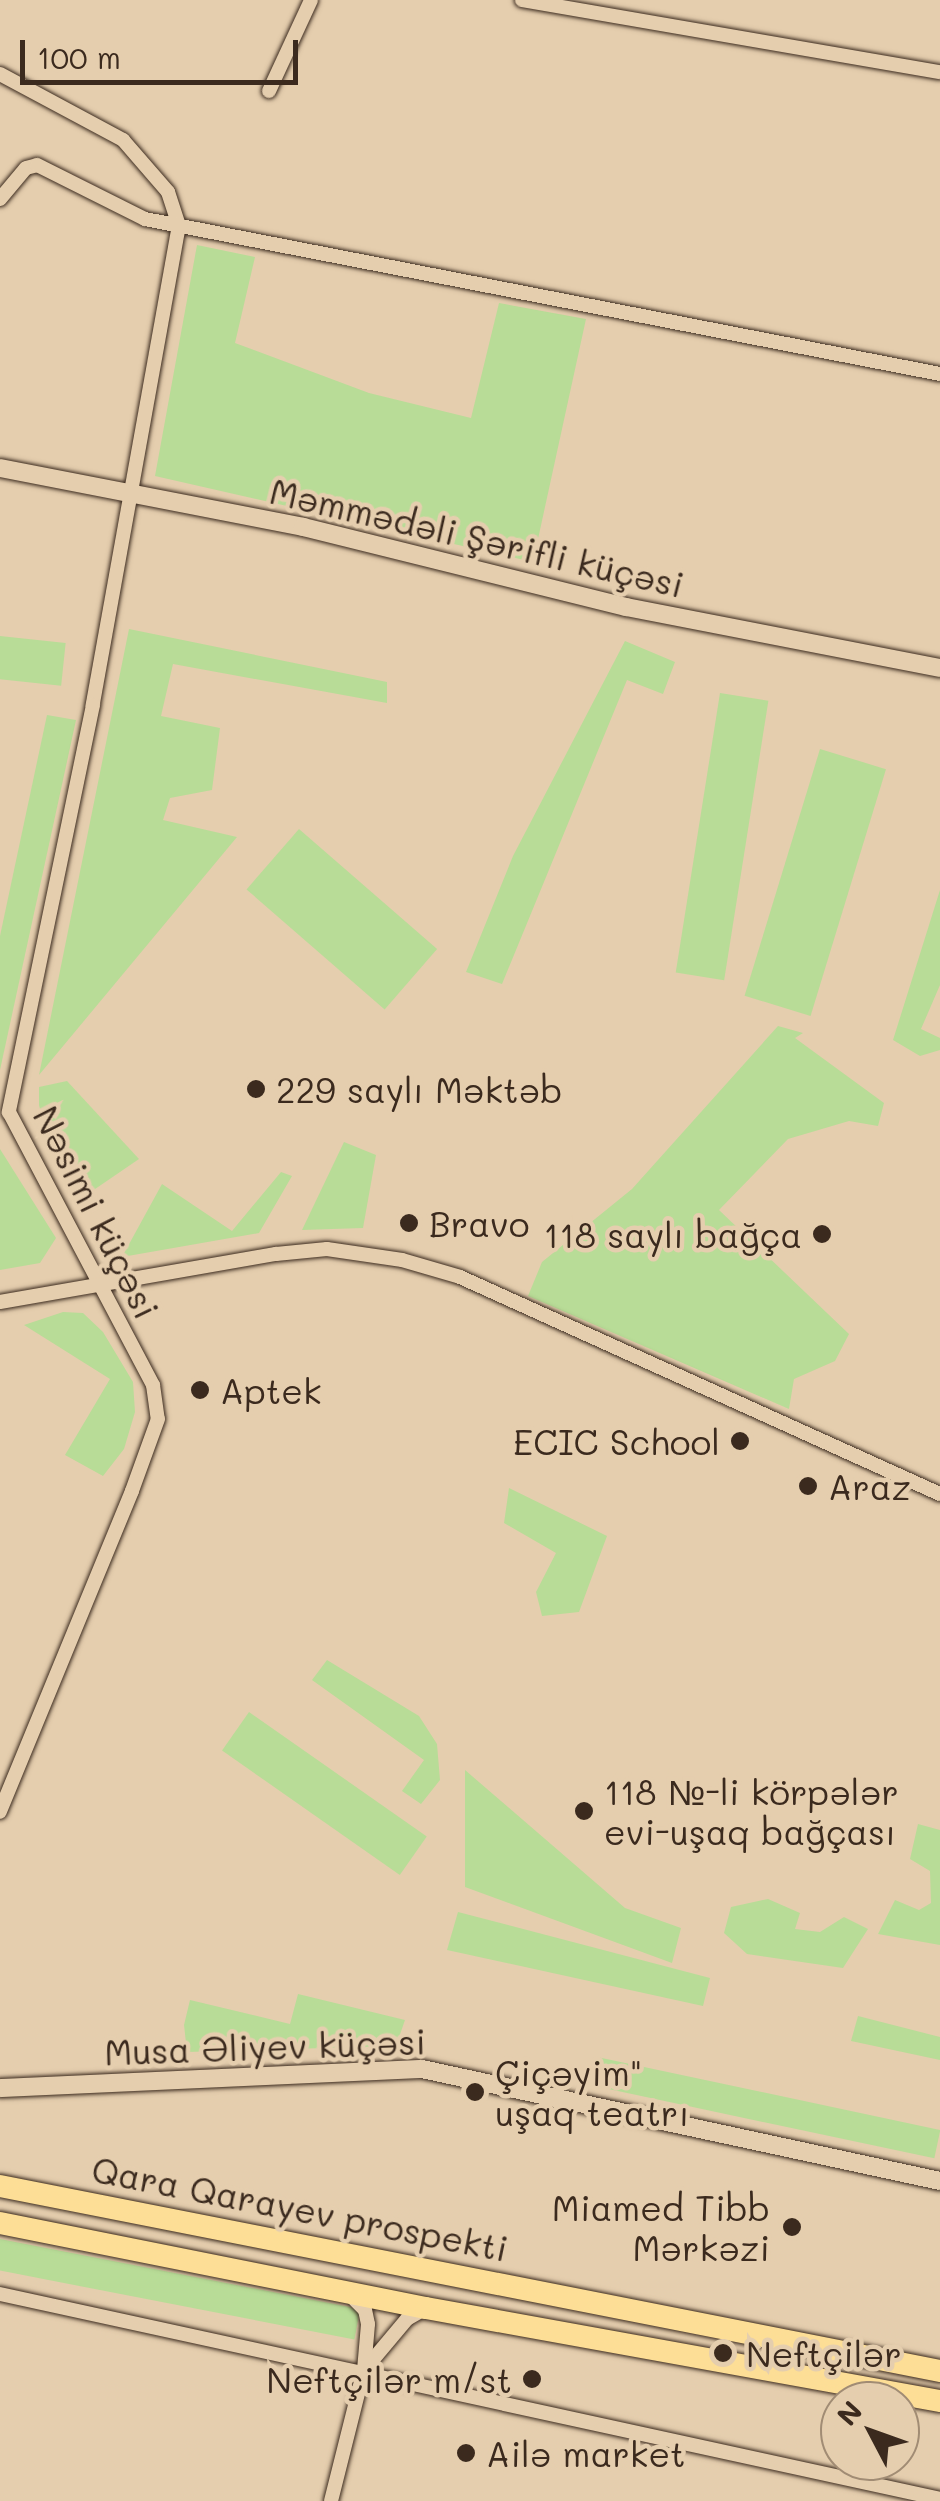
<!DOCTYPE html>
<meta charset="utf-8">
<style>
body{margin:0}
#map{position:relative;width:940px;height:2501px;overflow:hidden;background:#e5ceae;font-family:Mali,sans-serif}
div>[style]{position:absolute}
.green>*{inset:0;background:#b8dc97;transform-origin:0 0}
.roads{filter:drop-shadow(0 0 2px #3b2a1e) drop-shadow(0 0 2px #3b2a1e)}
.minor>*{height:14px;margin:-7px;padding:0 7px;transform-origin:7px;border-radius:7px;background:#e5ceae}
.tertiary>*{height:18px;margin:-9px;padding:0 9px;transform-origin:9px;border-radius:9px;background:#e5ceae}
.primary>*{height:22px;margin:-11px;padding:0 11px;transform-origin:11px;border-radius:11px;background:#fdde96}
.dots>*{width:28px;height:28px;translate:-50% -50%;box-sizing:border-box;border:5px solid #e5ceae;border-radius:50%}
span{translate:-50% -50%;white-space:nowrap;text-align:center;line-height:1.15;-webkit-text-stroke:9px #e5ceae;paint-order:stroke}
.street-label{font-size:35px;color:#3b2a1e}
.poi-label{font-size:35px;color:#3b2a1e}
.left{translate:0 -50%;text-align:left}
.right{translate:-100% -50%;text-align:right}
.north{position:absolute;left:820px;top:2381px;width:100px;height:100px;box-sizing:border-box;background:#e5ceae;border:2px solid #a18c74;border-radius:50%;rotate:311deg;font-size:28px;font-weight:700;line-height:40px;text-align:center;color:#3b2a1e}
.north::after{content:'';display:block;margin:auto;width:35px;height:45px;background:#3b2a1e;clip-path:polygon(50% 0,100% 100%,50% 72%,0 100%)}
.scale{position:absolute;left:20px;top:40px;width:278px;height:45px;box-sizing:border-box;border:5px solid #3b2a1e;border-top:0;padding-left:12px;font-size:30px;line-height:35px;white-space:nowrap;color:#3b2a1e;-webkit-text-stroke:8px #e5ceae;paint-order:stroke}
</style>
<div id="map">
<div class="green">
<div style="clip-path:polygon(197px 245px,255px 257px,235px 343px,369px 393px,471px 418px,499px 303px,586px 319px,533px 562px,155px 476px)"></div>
<div style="clip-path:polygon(129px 629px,387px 682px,387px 703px,173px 664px,161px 716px,220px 728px,212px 790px,170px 798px,163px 820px,237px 837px,39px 1075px)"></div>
<div style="left:0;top:636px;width:66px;height:43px;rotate:6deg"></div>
<div style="clip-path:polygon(625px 641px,675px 662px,663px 694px,627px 680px,502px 984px,466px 972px,513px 856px)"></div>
<div style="left:720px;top:693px;width:49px;height:283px;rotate:9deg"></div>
<div style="clip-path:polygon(47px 715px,76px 720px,0 1070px,0 936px)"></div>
<div style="left:820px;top:749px;width:69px;height:258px;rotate:17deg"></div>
<div style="left:299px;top:829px;width:183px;height:80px;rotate:41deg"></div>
<div style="clip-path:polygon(940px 890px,940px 985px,921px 1029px,940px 1038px,940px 1050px,920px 1056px,893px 1040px)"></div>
<div style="clip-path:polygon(778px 1026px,803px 1033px,795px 1038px,884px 1103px,878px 1126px,849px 1121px,788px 1139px,719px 1210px,849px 1334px,835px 1361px,794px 1379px,789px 1409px,528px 1296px,542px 1262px,632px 1189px)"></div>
<div style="clip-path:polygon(67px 1081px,139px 1159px,79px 1200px,46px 1133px,39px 1105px,39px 1087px)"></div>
<div style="clip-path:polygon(344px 1142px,376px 1155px,363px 1228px,302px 1230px)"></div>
<div style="clip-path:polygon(0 1149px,56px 1238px,40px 1263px,0 1270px)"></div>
<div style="clip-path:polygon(281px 1172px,292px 1176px,259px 1233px,122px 1257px,162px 1184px,232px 1231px)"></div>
<div style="clip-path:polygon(63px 1312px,83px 1313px,103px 1332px,133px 1382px,135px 1412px,124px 1449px,103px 1476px,65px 1455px,110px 1379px,24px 1325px)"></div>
<div style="clip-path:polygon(509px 1488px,607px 1536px,579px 1612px,542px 1616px,536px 1592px,556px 1553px,504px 1523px)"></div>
<div style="clip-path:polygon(327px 1660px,419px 1716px,437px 1744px,440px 1780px,421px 1804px,402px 1791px,424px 1760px,312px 1680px)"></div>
<div style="left:249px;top:1712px;width:217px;height:47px;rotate:35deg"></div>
<div style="clip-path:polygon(465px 1770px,625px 1908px,681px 1928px,672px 1963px,465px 1887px)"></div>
<div style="clip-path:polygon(918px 1824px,940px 1830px,940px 1945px,878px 1934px,895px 1900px,919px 1910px,931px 1903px,930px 1871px,910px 1859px)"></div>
<div style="clip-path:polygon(768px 1899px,800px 1913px,795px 1929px,820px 1932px,844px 1917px,868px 1929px,843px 1968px,747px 1954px,724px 1933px,731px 1907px)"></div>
<div style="clip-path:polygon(458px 1912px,710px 1978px,703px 2006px,447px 1950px)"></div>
<div style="clip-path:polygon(298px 1994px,405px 2020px,396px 2046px,187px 2052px,184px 2025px,190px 2000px,290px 2024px)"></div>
<div style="clip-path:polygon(858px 2016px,940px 2037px,940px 2060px,851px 2041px)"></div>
<div style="left:597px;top:2057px;width:351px;height:29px;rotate:12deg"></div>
<div style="left:0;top:2239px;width:367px;height:31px;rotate:11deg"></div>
</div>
<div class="roads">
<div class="minor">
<div style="left:522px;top:0;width:424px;rotate:9.8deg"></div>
<div style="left:0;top:74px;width:140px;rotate:28.2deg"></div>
<div style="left:123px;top:140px;width:69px;rotate:49.1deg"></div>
<div style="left:168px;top:192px;width:35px;rotate:72deg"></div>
<div style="left:179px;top:225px;width:488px;rotate:100.2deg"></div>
<div style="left:93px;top:705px;width:416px;rotate:101.7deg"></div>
<div style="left:9px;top:1112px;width:309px;rotate:62.2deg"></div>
<div style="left:153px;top:1385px;width:34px;rotate:82deg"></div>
<div style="left:158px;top:1419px;width:77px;rotate:109.9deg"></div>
<div style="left:132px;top:1491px;width:347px;rotate:112.4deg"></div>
<div style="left:269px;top:91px;width:100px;rotate:-65.2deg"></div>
<div style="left:0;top:199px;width:40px;rotate:-50deg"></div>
<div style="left:26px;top:168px;width:11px;rotate:-15deg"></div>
<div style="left:37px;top:165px;width:121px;rotate:26.6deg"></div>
<div style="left:145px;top:219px;width:810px;rotate:11.03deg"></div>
<div style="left:0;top:1302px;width:280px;rotate:-9.9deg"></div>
<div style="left:276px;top:1254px;width:51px;rotate:-5.6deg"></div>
<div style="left:327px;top:1249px;width:76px;rotate:8.3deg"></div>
<div style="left:402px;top:1260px;width:60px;rotate:16.3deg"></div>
<div style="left:460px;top:1277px;width:527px;rotate:24.33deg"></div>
<div style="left:0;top:2294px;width:962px;rotate:12.3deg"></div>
<div style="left:365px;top:2369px;width:65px;rotate:-50deg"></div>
<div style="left:407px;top:2319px;width:22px;rotate:-30deg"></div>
<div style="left:331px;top:2501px;width:135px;rotate:-75.9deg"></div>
<div style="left:364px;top:2370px;width:46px;rotate:-85deg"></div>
<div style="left:368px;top:2324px;width:14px;rotate:-102deg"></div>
<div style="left:365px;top:2310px;width:18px;rotate:-135deg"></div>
</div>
<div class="tertiary">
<div style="left:0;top:468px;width:309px;rotate:11deg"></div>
<div style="left:303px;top:527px;width:333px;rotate:13.9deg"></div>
<div style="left:626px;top:607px;width:320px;rotate:11deg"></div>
<div style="left:0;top:2088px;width:422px;rotate:-2.6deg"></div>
<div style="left:422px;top:2069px;width:530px;rotate:12.2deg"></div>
</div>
<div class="primary">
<div style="left:0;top:2186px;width:958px;rotate:11.13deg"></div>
<div style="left:0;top:2223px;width:434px;rotate:11.3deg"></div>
<div style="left:426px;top:2308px;width:522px;rotate:10.26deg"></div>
</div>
</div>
<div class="dots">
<div style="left:256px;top:1089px;background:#3b2a1e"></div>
<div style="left:409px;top:1223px;background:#3b2a1e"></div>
<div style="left:822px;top:1234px;background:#3b2a1e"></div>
<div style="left:200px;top:1390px;background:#3b2a1e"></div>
<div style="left:740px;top:1441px;background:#3b2a1e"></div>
<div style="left:808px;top:1486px;background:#3b2a1e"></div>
<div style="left:584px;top:1811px;background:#3b2a1e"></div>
<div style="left:475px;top:2092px;background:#3b2a1e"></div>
<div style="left:792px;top:2227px;background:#3b2a1e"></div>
<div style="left:723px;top:2353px;background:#3b2a1e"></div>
<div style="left:532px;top:2379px;background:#3b2a1e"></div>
<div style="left:466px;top:2453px;background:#3b2a1e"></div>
</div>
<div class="street-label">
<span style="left:477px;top:537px;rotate:13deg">Məmmədəli Şərifli küçəsi</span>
<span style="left:97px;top:1212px;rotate:63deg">Nəsimi küçəsi</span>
<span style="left:265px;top:2046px;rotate:-2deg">Musa Əliyev küçəsi</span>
<span style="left:300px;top:2208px;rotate:11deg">Qara Qarayev prospekti</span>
</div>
<div class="poi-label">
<span class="left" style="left:276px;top:1089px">229 saylı Məktəb</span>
<span class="left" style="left:429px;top:1223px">Bravo</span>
<span class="right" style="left:802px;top:1234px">118 saylı bağça</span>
<span class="left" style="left:220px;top:1390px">Aptek</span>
<span class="right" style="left:720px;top:1441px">ECIC School</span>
<span class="left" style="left:828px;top:1486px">Araz</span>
<span class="left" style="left:604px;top:1811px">118 №-li körpələr<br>evi-uşaq bağçası</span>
<span class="left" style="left:495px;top:2092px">Çiçəyim"<br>uşaq teatrı</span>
<span class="right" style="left:770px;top:2227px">Miamed Tibb<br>Mərkəzi</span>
<span class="left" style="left:746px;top:2353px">Neftçilər</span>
<span class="right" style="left:512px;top:2379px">Neftçilər m/st</span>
<span class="left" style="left:486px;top:2453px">Ailə market</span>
</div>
<div class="north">N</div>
<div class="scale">100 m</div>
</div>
